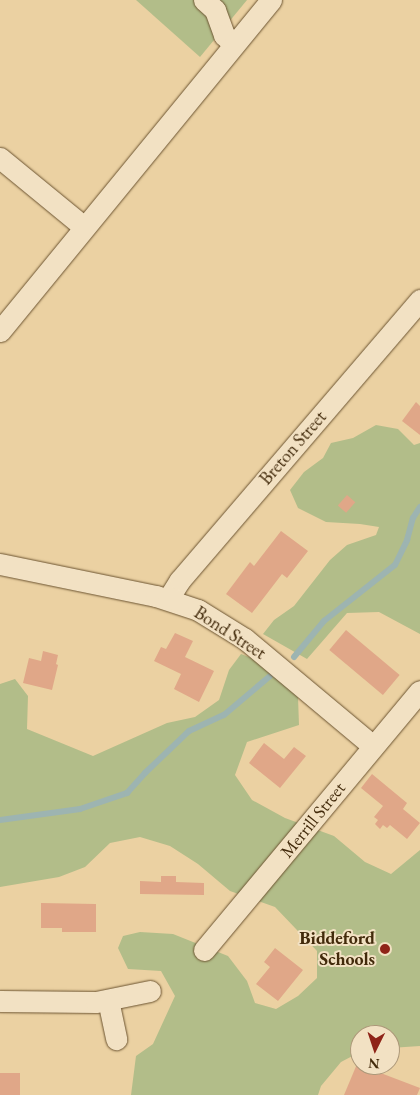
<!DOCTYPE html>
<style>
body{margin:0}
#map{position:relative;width:420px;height:1095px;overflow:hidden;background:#ebd1a2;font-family:"EB Garamond",serif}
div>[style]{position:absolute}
.green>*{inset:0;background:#b2bd89}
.stream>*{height:6px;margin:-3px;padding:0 3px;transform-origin:3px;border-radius:3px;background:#9db4b1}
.building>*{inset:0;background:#e0a788;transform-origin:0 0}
.roads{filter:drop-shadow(0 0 1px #6c5431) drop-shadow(0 0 1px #6c5431)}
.minor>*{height:21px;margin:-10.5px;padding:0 10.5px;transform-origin:10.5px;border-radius:10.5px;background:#f2e1c3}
.dots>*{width:14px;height:14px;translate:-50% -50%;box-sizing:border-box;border:2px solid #f2e1c3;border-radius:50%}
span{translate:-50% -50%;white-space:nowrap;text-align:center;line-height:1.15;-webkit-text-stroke:4px #f2e1c3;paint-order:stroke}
.street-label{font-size:18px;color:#422a0b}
.poi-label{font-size:18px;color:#422a0b;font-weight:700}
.right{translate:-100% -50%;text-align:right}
.north{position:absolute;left:350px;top:1025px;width:50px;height:50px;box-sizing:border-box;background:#f2e1c3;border:1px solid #ac9879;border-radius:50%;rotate:184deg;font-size:14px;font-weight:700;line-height:20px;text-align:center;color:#422a0b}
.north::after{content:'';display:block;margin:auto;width:18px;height:22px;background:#8f2418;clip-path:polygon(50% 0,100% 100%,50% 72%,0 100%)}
</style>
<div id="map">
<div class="green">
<div style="clip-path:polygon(136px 0,247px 0,200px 57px)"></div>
<div style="clip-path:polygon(376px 425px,398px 429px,414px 445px,420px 443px,420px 634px,379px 612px,347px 613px,307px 659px,263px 634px,274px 620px,294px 606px,330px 560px,347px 545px,376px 535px,379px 527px,360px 524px,326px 522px,298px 508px,290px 490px,304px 472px,323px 458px,331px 443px,353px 438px)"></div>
<div style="clip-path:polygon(241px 654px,265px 663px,298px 697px,299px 725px,247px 742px,235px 775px,252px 800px,285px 818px,334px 836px,365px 862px,391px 874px,420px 850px,420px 1046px,390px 1048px,390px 1035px,360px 1035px,360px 1052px,341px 1062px,321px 1086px,318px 1095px,131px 1095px,136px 1056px,153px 1044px,175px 996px,161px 971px,128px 969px,118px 948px,123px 936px,140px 932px,173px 934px,228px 956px,247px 981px,255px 1003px,276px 1009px,298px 996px,317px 978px,317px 951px,275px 907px,230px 891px,198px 864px,170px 846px,140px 837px,110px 843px,85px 867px,59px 877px,0 887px,0 684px,15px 679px,28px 696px,27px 729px,93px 756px,167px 723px,195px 717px,219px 700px,229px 670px)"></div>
</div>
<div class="stream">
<div style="left:294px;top:657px;width:47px;rotate:-50.2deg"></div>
<div style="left:324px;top:621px;width:90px;rotate:-38.3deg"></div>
<div style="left:395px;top:565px;width:28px;rotate:-64deg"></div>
<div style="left:407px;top:540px;width:23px;rotate:-75deg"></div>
<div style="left:413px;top:518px;width:13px;rotate:-58deg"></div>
<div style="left:0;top:820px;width:81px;rotate:-7.8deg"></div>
<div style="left:80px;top:809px;width:50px;rotate:-18.8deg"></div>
<div style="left:127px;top:793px;width:27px;rotate:-48deg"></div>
<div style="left:145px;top:773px;width:61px;rotate:-43.7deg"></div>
<div style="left:189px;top:731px;width:38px;rotate:-25deg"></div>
<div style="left:224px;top:715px;width:60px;rotate:-40.3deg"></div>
</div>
<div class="building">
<div style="clip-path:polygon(416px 402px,420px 406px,420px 435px,402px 421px)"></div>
<div style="left:347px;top:495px;width:11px;height:14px;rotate:41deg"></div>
<div style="clip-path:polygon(281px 531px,308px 551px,287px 578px,282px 574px,252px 613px,226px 594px,250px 562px,254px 566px)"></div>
<div style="left:346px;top:630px;width:70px;height:26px;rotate:40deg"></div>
<div style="clip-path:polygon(175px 633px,193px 641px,185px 657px,214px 671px,199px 702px,174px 689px,181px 674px,154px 661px,161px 647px,166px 649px)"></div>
<div style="clip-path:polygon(43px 651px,58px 655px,56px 664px,58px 665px,52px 690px,23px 683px,29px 658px,41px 661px)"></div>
<div style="clip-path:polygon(264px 743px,284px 759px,294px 747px,306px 756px,280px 788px,249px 763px)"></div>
<div style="clip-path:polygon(372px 774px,407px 803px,403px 809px,420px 823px,407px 839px,390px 825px,387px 828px,383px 825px,380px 829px,375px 824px,378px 820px,374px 817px,383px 806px,361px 788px)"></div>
<div style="clip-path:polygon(161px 876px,176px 876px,176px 882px,204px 883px,204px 895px,140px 894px,140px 881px,161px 882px)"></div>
<div style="clip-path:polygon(41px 903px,96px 904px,96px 932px,62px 932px,62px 928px,41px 928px)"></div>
<div style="clip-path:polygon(275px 948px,303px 970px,278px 1001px,256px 984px,270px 967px,264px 962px)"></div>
<div style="clip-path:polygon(357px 1064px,420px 1088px,417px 1095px,344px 1095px)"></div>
<div style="left:0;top:1073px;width:20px;height:22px"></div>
</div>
<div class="roads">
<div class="minor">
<div style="left:204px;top:0;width:15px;rotate:42deg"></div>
<div style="left:215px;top:10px;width:27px;rotate:70deg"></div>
<div style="left:224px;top:35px;width:13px;rotate:42deg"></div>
<div style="left:0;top:158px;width:109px;rotate:39.4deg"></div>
<div style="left:0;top:331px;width:428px;rotate:-50.7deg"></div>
<div style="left:0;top:564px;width:159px;rotate:11.6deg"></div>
<div style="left:156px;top:596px;width:44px;rotate:18.4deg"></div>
<div style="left:198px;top:610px;width:55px;rotate:31.7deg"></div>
<div style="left:245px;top:639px;width:167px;rotate:39.9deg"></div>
<div style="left:168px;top:599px;width:22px;rotate:-58deg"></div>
<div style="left:180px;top:580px;width:369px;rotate:-49.4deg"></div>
<div style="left:204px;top:950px;width:337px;rotate:-50.2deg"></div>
<div style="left:108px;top:1000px;width:40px;rotate:78deg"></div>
<div style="left:0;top:1001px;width:96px;rotate:0.6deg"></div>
<div style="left:96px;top:1002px;width:55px;rotate:-11.5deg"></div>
</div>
</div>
<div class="dots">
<div style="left:385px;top:949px;background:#8f2418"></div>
</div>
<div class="street-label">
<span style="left:293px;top:448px;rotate:-49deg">Breton Street</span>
<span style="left:230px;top:633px;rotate:33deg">Bond Street</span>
<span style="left:313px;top:820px;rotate:-51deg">Merrill Street</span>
</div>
<div class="poi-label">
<span class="right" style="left:375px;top:949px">Biddeford<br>Schools</span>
</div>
<div class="north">N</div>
</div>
